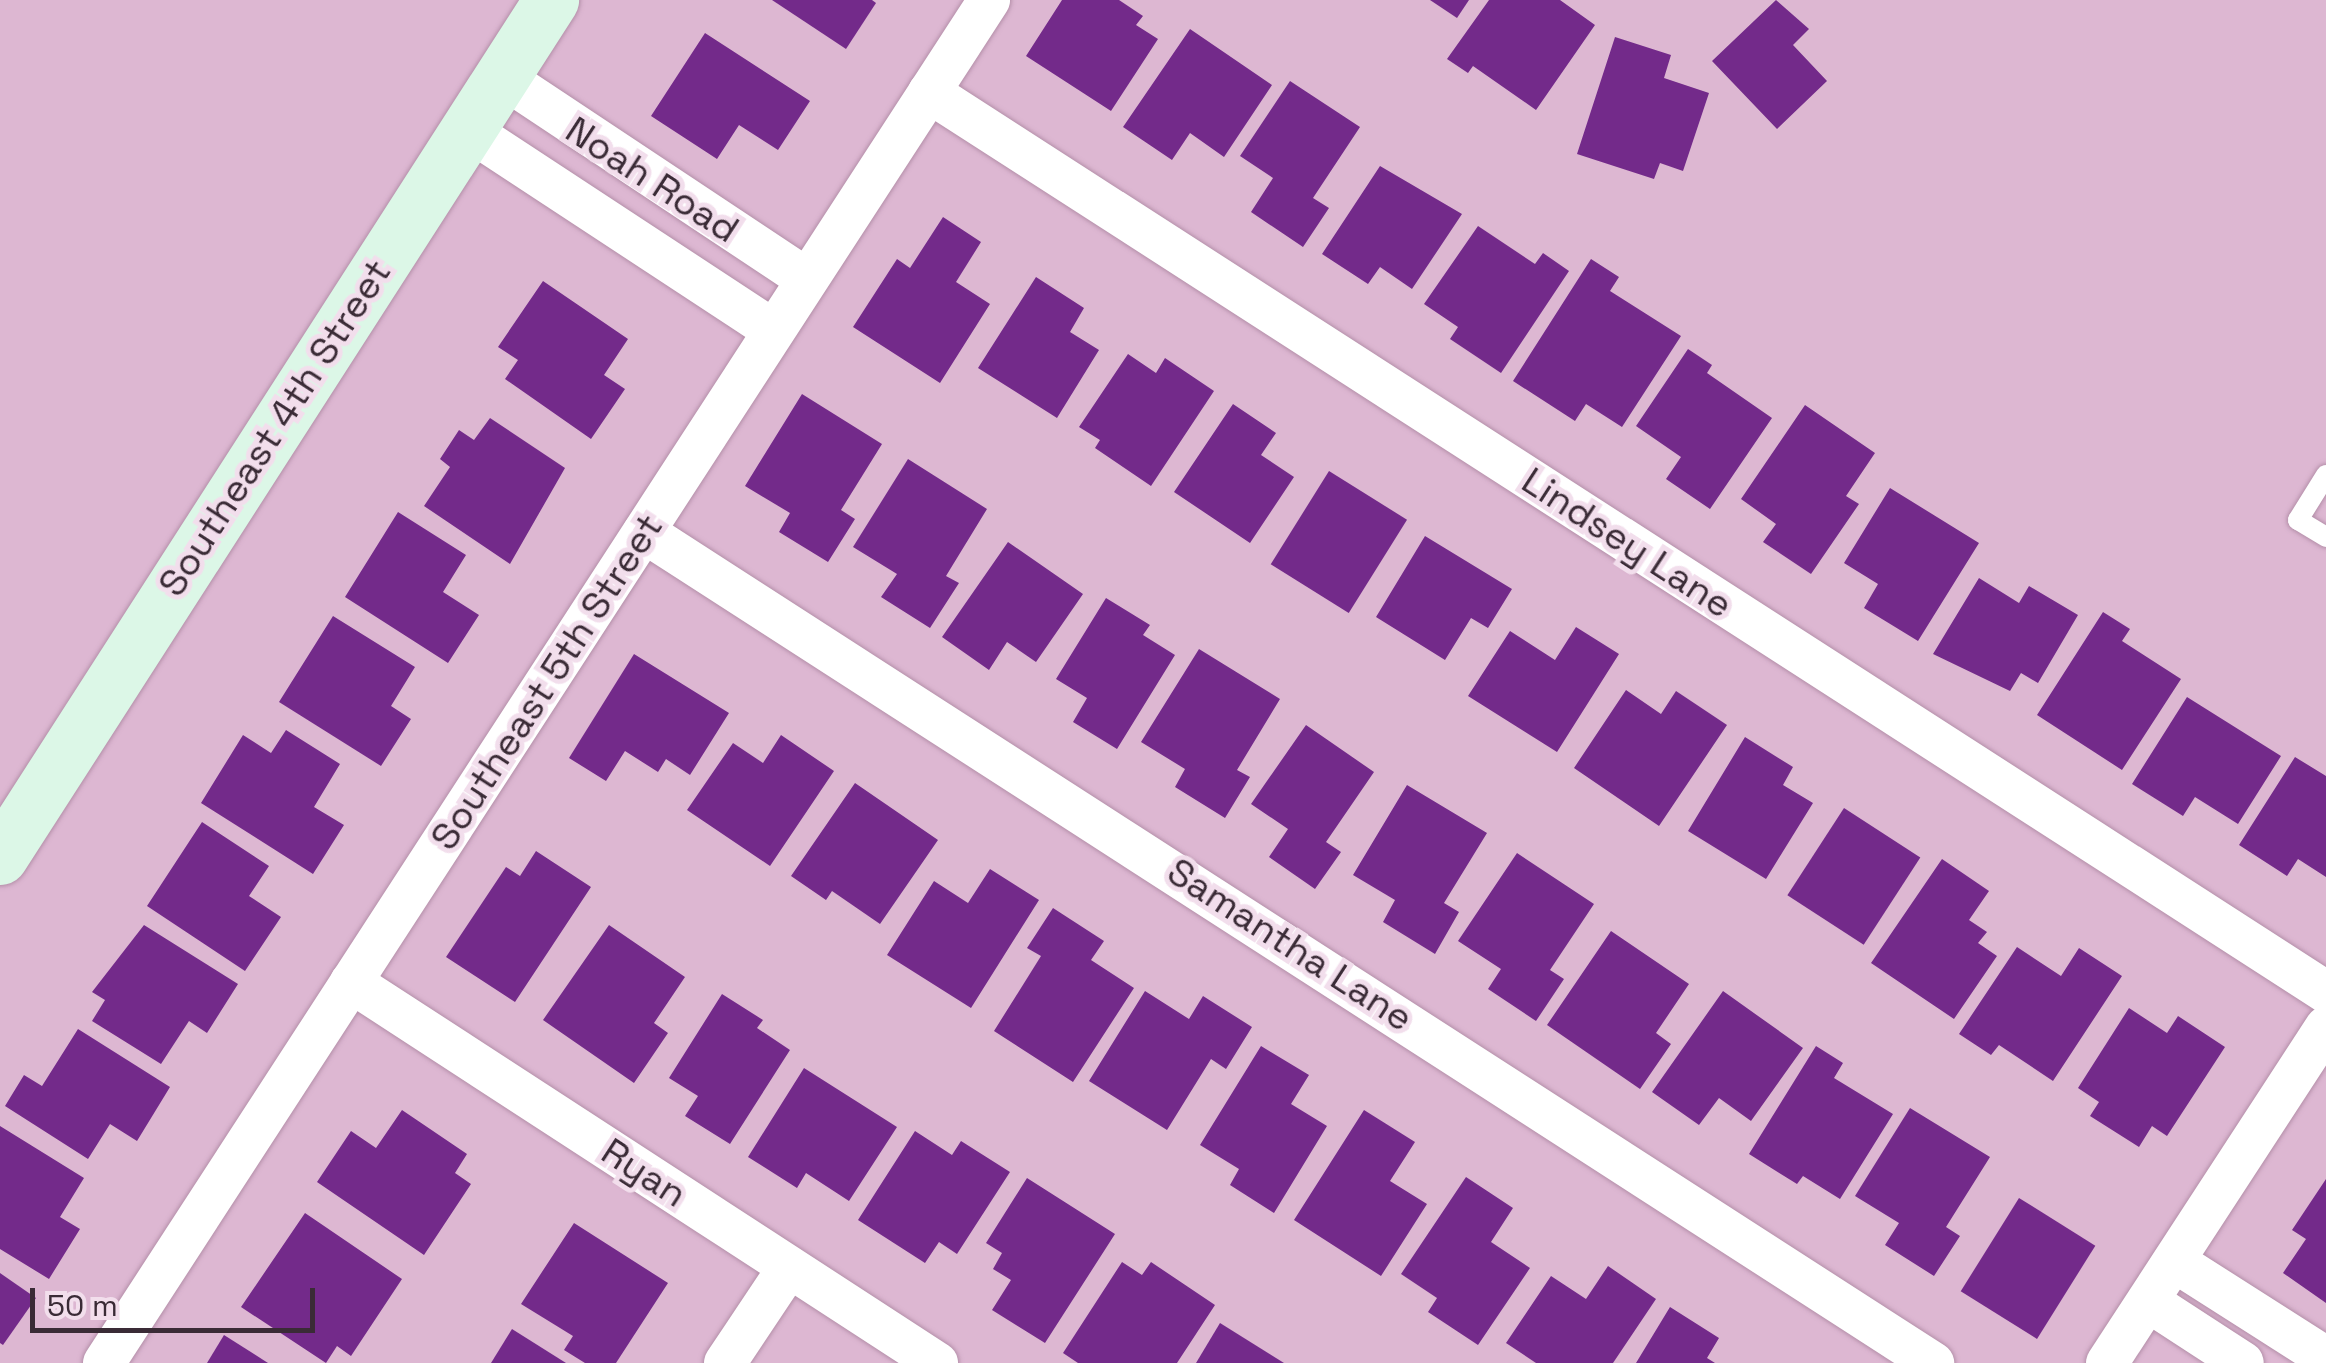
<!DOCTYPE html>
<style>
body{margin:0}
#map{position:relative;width:2326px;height:1363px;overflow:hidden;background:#ddb7d2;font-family:"Space Grotesk",sans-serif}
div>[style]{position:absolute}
.building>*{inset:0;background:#732a8a;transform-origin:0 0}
.roads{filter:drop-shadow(0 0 2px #b48fa9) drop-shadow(0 0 2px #b48fa9)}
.service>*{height:20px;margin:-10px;padding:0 10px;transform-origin:10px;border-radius:10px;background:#fff}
.minor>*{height:42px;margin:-21px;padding:0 21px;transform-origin:21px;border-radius:21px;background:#fff}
.secondary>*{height:55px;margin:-27.5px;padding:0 27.5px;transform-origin:27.5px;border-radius:27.5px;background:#dcf7e7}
span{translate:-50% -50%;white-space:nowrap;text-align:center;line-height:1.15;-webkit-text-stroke:10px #f2deec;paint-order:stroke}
.street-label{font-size:38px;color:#3a2b36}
.scale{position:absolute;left:30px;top:1288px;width:285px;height:45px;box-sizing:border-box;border:5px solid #3a2b36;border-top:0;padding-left:12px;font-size:30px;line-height:35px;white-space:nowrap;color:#3a2b36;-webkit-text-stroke:8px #f2deec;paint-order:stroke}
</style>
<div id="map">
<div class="building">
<div style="clip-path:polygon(772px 0,872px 0,876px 3px,846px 49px)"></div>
<div style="clip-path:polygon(1062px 0,1119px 0,1143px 16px,1136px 25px,1158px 39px,1111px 111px,1026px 56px)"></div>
<div style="clip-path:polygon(1430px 0,1469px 0,1457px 18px)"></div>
<div style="clip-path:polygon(1489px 0,1560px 0,1595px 25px,1536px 110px,1473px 66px,1468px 73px,1447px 59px)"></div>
<div style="clip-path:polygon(1776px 0,1809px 29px,1793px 45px,1827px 81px,1777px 129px,1712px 61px)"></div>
<div style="clip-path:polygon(1190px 29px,1272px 85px,1224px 157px,1190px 133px,1172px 160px,1123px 127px)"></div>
<div style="clip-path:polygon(705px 33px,810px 101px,778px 150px,739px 125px,717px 159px,651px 116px)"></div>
<div style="clip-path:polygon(1615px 37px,1671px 55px,1664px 78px,1709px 93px,1683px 171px,1660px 163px,1654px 179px,1577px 154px)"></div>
<div style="clip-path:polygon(1290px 81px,1360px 127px,1313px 198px,1329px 208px,1303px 247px,1251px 212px,1273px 178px,1240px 156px)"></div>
<div style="clip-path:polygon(1380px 166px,1462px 214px,1412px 289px,1380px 267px,1368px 284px,1322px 254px)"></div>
<div style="clip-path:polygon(943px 217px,981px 242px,956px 282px,990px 304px,940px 383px,853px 327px,897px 259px,910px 268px)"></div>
<div style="clip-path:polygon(1478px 226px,1535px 264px,1543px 253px,1569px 271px,1501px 373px,1450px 339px,1458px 327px,1424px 304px)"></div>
<div style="clip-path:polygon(1591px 259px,1619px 277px,1610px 291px,1681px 336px,1622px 427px,1586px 404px,1575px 421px,1513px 381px)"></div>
<div style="clip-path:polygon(1036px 277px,1084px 308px,1070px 332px,1099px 350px,1057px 418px,978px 368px)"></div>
<div style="clip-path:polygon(543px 281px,628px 339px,604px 375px,625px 389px,591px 439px,505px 379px,518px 360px,498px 347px)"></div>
<div style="clip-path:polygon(1688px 349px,1712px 365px,1707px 373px,1772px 418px,1710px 509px,1666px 479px,1681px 457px,1636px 426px)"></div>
<div style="clip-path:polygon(1128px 354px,1156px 373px,1165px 358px,1214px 391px,1151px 486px,1095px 448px,1100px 440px,1079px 427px)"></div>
<div style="clip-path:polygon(802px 394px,882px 444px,841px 510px,855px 519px,828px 562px,779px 532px,790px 513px,745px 486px)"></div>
<div style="clip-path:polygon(1233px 404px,1276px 433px,1261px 455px,1294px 477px,1250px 543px,1174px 492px)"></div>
<div style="clip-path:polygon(1805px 405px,1875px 453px,1846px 496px,1859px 504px,1811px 574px,1763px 542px,1776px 524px,1741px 499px)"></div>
<div style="clip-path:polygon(490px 418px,565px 468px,510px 564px,424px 506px,450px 467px,440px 459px,459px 430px,474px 440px)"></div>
<div style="clip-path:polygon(908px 459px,987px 509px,946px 576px,959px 583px,930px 628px,881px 597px,897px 574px,853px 547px)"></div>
<div style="left:1329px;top:471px;width:92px;height:110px;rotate:32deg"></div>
<div style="clip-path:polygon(1890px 488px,1979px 543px,1918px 641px,1864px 608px,1878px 584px,1844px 563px)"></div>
<div style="clip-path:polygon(398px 512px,466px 555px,443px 592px,479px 615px,448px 663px,345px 597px)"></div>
<div style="clip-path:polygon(1425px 536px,1512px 589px,1488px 628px,1471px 618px,1445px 660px,1376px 617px)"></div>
<div style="clip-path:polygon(1008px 542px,1083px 594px,1036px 662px,1007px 642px,989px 670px,942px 637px)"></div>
<div style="clip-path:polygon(1979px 578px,2019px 603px,2029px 586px,2078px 615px,2038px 683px,2021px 673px,2010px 691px,1933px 654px)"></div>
<div style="clip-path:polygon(1106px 598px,1150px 625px,1143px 635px,1175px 655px,1117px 749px,1073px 722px,1087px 698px,1056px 679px)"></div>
<div style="clip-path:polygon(2103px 612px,2130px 629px,2122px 641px,2181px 679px,2122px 770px,2037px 715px)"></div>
<div style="clip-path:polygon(333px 616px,415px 667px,391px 706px,411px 719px,381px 766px,279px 702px)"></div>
<div style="clip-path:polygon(1576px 627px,1619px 654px,1557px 752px,1468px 696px,1510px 631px,1555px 660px)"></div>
<div style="clip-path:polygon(1199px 649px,1280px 699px,1237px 770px,1250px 777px,1225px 818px,1175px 787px,1185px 769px,1141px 742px)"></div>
<div style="clip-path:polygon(634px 654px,729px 713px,690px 775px,666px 759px,658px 772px,625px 751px,606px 781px,569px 758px)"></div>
<div style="clip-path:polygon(1626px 690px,1661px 714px,1676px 691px,1727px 725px,1659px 826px,1574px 768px)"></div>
<div style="clip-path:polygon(2187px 697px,2281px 756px,2238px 824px,2195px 797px,2183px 816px,2132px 784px)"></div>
<div style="clip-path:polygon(1306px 725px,1374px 772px,1326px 842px,1341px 852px,1315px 889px,1269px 857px,1288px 829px,1251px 804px)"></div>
<div style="clip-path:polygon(286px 730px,340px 764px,314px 807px,344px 825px,313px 874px,201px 803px,243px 735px,271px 753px)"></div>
<div style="clip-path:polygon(781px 735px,834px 771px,770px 866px,687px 810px,733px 743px,763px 763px)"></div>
<div style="clip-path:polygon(1745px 737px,1793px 767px,1783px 785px,1813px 803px,1766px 879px,1688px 831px)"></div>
<div style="clip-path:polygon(2295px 757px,2326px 776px,2326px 877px,2298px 859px,2287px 876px,2239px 845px)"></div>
<div style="clip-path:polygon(855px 783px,938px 840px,880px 924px,832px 891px,826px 900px,791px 876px)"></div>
<div style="clip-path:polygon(1407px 785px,1487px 833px,1444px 903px,1459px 912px,1435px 954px,1383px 922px,1395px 900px,1353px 875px)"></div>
<div style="left:1844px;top:808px;width:91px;height:104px;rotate:33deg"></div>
<div style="clip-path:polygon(202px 822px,269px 866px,249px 896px,281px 917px,245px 971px,147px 906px)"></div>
<div style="clip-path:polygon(536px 851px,591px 887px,515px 1002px,446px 957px,506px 867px,520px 876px)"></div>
<div style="clip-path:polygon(1517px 853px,1594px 904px,1550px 970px,1564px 979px,1536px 1021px,1488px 989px,1501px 969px,1458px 941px)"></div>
<div style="clip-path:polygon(1942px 859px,1989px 891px,1969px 920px,1987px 932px,1978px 943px,1997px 956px,1954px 1019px,1871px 963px)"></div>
<div style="clip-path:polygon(990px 869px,1039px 900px,971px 1008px,887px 955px,934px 881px,968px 903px)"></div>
<div style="clip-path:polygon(1053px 908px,1104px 941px,1091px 960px,1134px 988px,1073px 1082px,994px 1031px,1041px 956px,1027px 948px)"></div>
<div style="clip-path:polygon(144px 925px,238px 984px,207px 1033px,189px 1021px,161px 1064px,92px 1021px,105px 1000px,92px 992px)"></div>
<div style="clip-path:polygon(609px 925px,685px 977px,654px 1023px,668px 1033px,634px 1083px,543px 1020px)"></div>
<div style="clip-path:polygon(1611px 931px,1689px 984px,1656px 1033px,1671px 1044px,1640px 1089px,1547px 1025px)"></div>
<div style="clip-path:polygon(2017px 947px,2061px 976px,2079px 948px,2122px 976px,2053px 1081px,1999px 1045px,1991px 1055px,1959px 1034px)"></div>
<div style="clip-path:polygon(1145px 991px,1189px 1019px,1203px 996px,1252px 1027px,1226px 1069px,1211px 1059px,1167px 1130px,1089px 1081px)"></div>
<div style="clip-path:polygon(1723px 991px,1803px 1048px,1751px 1121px,1719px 1098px,1699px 1125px,1652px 1092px)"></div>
<div style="clip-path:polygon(722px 994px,763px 1020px,757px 1028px,790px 1050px,730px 1144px,685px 1116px,698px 1096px,669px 1078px)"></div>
<div style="clip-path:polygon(2129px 1008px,2167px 1033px,2178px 1016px,2225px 1047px,2167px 1136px,2152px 1126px,2139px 1147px,2090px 1116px,2099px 1102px,2078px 1088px)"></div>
<div style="clip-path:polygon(78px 1029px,170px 1087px,137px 1141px,110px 1124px,88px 1159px,5px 1106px,24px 1075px,42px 1086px)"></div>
<div style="clip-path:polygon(1261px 1046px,1309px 1075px,1291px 1104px,1327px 1126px,1274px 1213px,1230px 1185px,1239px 1169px,1200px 1145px)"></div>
<div style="clip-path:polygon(1816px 1046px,1843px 1063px,1834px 1078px,1893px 1114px,1840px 1199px,1803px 1176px,1797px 1184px,1749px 1154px)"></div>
<div style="clip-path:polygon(804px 1068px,897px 1127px,849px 1201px,806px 1173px,797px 1188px,748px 1157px)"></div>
<div style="clip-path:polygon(1910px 1108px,1990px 1157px,1946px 1227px,1960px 1236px,1934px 1276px,1885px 1245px,1899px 1223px,1855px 1196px)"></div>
<div style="clip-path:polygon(402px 1110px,467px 1154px,455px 1173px,471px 1184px,424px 1255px,317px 1182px,351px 1131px,376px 1148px)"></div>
<div style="clip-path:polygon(1364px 1110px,1415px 1142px,1390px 1181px,1427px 1204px,1381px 1276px,1294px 1220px)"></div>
<div style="clip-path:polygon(0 1126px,84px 1178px,60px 1217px,80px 1229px,49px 1279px,0 1249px)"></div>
<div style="clip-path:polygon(915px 1131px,952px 1155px,961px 1141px,1010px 1172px,957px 1254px,939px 1242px,925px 1263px,858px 1220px)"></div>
<div style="clip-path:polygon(1466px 1177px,1513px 1208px,1491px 1242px,1530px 1268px,1478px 1345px,1428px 1312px,1437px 1298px,1401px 1274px)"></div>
<div style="clip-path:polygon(1027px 1178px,1115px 1234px,1045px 1343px,992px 1310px,1011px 1280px,993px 1269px,1002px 1253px,986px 1243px)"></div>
<div style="clip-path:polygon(2326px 1179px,2326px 1303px,2283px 1273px,2306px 1239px,2292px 1230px)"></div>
<div style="left:2019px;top:1198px;width:90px;height:110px;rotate:32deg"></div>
<div style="clip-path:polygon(305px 1213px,402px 1279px,351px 1356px,337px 1346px,326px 1363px,241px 1307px)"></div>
<div style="clip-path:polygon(574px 1223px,668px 1283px,616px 1363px,585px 1363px,564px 1350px,573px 1336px,521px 1304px)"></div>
<div style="clip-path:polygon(1122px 1262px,1142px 1275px,1151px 1262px,1215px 1305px,1177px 1363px,1078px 1363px,1063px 1353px)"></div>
<div style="clip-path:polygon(1608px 1266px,1656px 1299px,1613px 1363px,1536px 1363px,1506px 1343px,1551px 1276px,1586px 1299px)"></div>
<div style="clip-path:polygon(0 1273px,36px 1298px,3px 1345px,0 1343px)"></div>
<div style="clip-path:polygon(1670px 1307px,1719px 1338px,1707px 1358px,1715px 1363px,1636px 1363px)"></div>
<div style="clip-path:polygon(1220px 1323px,1284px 1363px,1196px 1363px)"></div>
<div style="clip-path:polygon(512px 1329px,566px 1363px,491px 1363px)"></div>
<div style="clip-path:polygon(224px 1335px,268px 1363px,207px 1363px)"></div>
</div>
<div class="roads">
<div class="service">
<div style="left:2326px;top:475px;width:53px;rotate:121.9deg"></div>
<div style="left:2298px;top:520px;width:33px;rotate:31deg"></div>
</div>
<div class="minor">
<div style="left:501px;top:76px;width:367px;rotate:33.6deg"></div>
<div style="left:929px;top:92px;width:1662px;rotate:32.79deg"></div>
<div style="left:467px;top:129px;width:367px;rotate:33.3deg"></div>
<div style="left:644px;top:532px;width:1534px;rotate:32.81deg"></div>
<div style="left:351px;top:982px;width:699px;rotate:33.03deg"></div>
<div style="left:2174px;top:1261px;width:180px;rotate:32.5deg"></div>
<div style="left:2148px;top:1301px;width:113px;rotate:33.1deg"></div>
<div style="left:104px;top:1363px;width:1625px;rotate:-57deg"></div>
<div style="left:725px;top:1363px;width:115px;rotate:-56.3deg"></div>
<div style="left:2107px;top:1363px;width:401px;rotate:-56.9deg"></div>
</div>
<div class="secondary">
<div style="left:0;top:857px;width:1019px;rotate:-57.26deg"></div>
</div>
</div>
<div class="street-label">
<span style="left:652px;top:180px;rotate:33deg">Noah Road</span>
<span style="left:275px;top:428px;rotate:-57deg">Southeast 4th Street</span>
<span style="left:1627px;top:543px;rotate:33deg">Lindsey Lane</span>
<span style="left:547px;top:682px;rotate:-57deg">Southeast 5th Street</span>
<span style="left:1290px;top:945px;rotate:33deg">Samantha Lane</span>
<span style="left:644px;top:1173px;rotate:33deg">Ryan</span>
</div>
<div class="scale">50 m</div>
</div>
